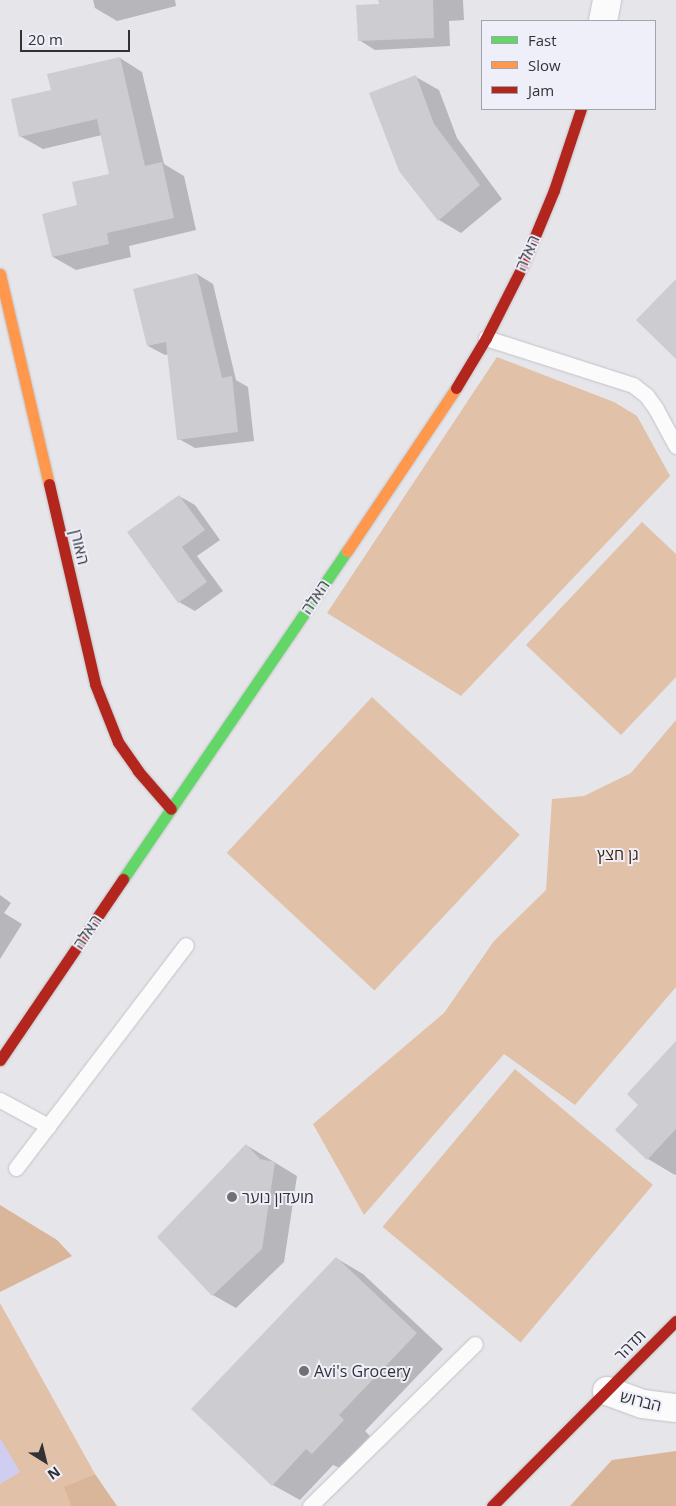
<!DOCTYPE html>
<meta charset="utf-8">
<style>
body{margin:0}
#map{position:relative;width:676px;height:1506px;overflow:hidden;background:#e5e5ea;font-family:"Open Sans",Heebo,sans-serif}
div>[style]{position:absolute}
.green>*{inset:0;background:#e1c1a8;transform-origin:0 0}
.forest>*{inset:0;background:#d9b69a}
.water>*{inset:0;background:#d0cef0}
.shadow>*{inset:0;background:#0003}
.building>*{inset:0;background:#cdcdd1}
.roads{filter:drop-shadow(0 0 1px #c3c3c7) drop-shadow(0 0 1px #c3c3c7)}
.lane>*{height:15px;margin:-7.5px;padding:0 7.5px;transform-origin:7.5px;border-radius:7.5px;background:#fbfbfc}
.street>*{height:28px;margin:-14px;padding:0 14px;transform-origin:14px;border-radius:14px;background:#fbfbfc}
.fast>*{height:11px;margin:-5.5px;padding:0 5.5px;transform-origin:5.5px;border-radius:5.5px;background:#63d668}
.slow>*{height:11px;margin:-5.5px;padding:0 5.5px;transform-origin:5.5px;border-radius:5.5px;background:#ff974d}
.jam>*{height:11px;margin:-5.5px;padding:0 5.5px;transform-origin:5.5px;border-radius:5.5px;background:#b3261e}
.dots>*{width:14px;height:14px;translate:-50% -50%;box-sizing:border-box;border:2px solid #efeffa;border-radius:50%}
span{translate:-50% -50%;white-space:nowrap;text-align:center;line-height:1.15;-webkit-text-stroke:4px #efeffa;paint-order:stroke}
.street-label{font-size:16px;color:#323236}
.park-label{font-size:16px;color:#3f240b}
.poi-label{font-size:16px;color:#323236}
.left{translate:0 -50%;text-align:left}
.legend{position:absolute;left:481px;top:20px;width:175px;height:90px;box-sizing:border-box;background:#efeffa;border:1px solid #a3a3ac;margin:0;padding:6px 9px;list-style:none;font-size:15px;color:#323236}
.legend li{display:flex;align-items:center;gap:10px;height:25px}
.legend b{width:25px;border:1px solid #a3a3ac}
.north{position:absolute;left:20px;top:1436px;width:50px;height:50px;-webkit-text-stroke:4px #efeffa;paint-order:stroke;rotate:144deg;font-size:14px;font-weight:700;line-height:20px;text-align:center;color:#323236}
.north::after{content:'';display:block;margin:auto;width:18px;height:22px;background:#323236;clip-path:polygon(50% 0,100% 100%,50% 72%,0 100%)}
.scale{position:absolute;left:20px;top:30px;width:110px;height:22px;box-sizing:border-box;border:2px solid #323236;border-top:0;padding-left:6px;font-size:15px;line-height:18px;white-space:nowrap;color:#323236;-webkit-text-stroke:4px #efeffa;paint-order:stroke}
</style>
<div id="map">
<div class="green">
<div style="clip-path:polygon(497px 357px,614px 402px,637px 416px,670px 476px,461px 696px,327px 613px)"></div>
<div style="clip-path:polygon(642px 522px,676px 554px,676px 677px,621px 735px,526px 645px)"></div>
<div style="left:372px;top:697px;width:202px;height:213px;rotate:43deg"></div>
<div style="clip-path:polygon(676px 720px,676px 987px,575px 1105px,504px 1054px,364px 1215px,313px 1124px,444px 1013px,494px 941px,546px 890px,552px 799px,584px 796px,631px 773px)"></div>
<div style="left:515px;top:1069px;width:180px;height:206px;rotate:40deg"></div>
<div style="clip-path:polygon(0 1303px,95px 1474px,65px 1487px,71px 1506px,0 1506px)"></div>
</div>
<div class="forest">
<div style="clip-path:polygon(0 1205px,57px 1240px,72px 1256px,0 1292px)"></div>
<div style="clip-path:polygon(676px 1451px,676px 1506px,570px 1506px,612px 1460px)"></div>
<div style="clip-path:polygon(95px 1474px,117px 1506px,71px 1506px,64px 1487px)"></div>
</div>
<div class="water">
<div style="clip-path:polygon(0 1438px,20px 1472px,0 1484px)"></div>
</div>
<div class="shadow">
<div style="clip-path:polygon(93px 0,175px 0,176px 6px,117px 21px,95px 8px)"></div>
<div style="clip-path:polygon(380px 0,463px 0,464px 20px,449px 21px,450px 46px,375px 50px,359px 40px,380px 5px)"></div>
<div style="clip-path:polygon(120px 58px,142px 72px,164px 164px,184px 176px,196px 230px,129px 246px,131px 257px,76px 270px,53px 257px,79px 206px,110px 175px,102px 135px,43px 149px,20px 136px,52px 91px)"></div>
<div style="clip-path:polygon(416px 77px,439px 90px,457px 138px,502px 199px,461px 233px,439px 220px)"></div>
<div style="clip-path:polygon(197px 274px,213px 284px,236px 380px,248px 387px,254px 441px,195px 448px,179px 439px,169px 354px,165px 355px,148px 346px)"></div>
<div style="clip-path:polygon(179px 496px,195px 505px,220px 540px,197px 556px,223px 591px,195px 611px,179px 602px)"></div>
<div style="clip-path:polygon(0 895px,11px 903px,4px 913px,22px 924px,0 959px)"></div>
<div style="clip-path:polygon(676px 1043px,676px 1174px,675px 1175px,648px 1159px,617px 1130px,640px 1105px)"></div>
<div style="clip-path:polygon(246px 1145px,297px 1176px,284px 1262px,236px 1308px,213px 1295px,158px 1237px)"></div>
<div style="clip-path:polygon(336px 1258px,363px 1274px,443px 1349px,365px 1431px,370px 1436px,340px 1468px,333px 1465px,300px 1500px,273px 1485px)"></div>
</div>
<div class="building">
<div style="clip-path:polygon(378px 0,433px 0,434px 38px,358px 41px,356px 5px,379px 4px)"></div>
<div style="clip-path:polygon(120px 57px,145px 166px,162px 162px,174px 218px,107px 233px,109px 244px,52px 257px,42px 214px,77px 205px,72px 182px,109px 174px,97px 119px,19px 137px,11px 99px,51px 90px,47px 74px)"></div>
<div style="clip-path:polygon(416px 75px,434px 124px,480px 185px,438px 221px,399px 171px,369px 93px)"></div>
<div style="clip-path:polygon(197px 273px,222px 378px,232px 376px,238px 432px,177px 440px,166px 342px,147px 346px,133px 289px)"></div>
<div style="clip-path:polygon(676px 279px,676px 359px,636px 320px)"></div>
<div style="clip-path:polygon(179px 495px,205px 530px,182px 547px,207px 582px,178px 603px,127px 532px)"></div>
<div style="clip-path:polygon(676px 1041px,676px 1129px,647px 1160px,615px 1130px,638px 1105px,627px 1094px)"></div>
<div style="clip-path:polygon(246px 1144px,260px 1159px,275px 1162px,262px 1249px,212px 1296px,157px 1237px)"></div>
<div style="clip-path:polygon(336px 1257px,417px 1333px,339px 1415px,344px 1420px,312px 1454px,306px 1449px,272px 1486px,191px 1409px)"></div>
</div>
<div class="roads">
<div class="lane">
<div style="left:486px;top:338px;width:154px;rotate:17.7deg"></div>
<div style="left:633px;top:385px;width:16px;rotate:38deg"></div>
<div style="left:646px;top:395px;width:17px;rotate:54deg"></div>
<div style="left:656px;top:409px;width:42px;rotate:61.6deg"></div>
<div style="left:0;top:1100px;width:55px;rotate:28.4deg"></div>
<div style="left:16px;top:1168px;width:280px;rotate:-52.7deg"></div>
<div style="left:310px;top:1506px;width:231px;rotate:-44.5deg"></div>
</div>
<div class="street">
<div style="left:603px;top:21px;width:21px;rotate:-79deg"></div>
<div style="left:607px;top:1391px;width:38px;rotate:20deg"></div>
<div style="left:643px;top:1404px;width:33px;rotate:7deg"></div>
</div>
<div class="fast">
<div style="left:123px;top:879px;width:397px;rotate:-55.7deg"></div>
</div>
<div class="slow">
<div style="left:0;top:274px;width:216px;rotate:76.9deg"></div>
<div style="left:347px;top:551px;width:196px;rotate:-56.2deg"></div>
</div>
<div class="jam">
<div style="left:456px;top:388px;width:58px;rotate:-59deg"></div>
<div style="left:486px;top:338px;width:82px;rotate:-63.1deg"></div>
<div style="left:523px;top:265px;width:81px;rotate:-67.5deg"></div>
<div style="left:554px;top:190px;width:85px;rotate:-71.6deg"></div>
<div style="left:49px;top:484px;width:205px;rotate:77deg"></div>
<div style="left:95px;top:684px;width:62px;rotate:68.4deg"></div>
<div style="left:118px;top:742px;width:35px;rotate:55deg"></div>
<div style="left:138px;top:771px;width:50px;rotate:49deg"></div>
<div style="left:0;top:1060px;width:219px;rotate:-55.8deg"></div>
<div style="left:492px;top:1506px;width:261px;rotate:-45.2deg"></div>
</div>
</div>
<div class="dots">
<div style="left:232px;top:1197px;background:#717175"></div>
<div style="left:304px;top:1371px;background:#717175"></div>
</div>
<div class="street-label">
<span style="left:527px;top:253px;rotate:-66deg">האלה</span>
<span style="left:80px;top:547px;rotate:77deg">האורן</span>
<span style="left:315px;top:597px;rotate:-56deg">האלה</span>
<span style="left:87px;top:932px;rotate:-56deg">האלה</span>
<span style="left:630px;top:1345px;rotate:-45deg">תדהר</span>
<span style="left:641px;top:1401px;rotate:14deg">הברוש</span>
</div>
<div class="park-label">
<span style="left:618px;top:854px">גן חצץ</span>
</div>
<div class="poi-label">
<span class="left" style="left:242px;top:1197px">מועדון נוער</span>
<span class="left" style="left:314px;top:1371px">Avi's Grocery</span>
</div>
<ul class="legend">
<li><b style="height:6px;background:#63d668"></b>Fast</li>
<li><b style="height:6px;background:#ff974d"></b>Slow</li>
<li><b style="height:6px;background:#b3261e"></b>Jam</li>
</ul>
<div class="north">N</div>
<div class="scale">20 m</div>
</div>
